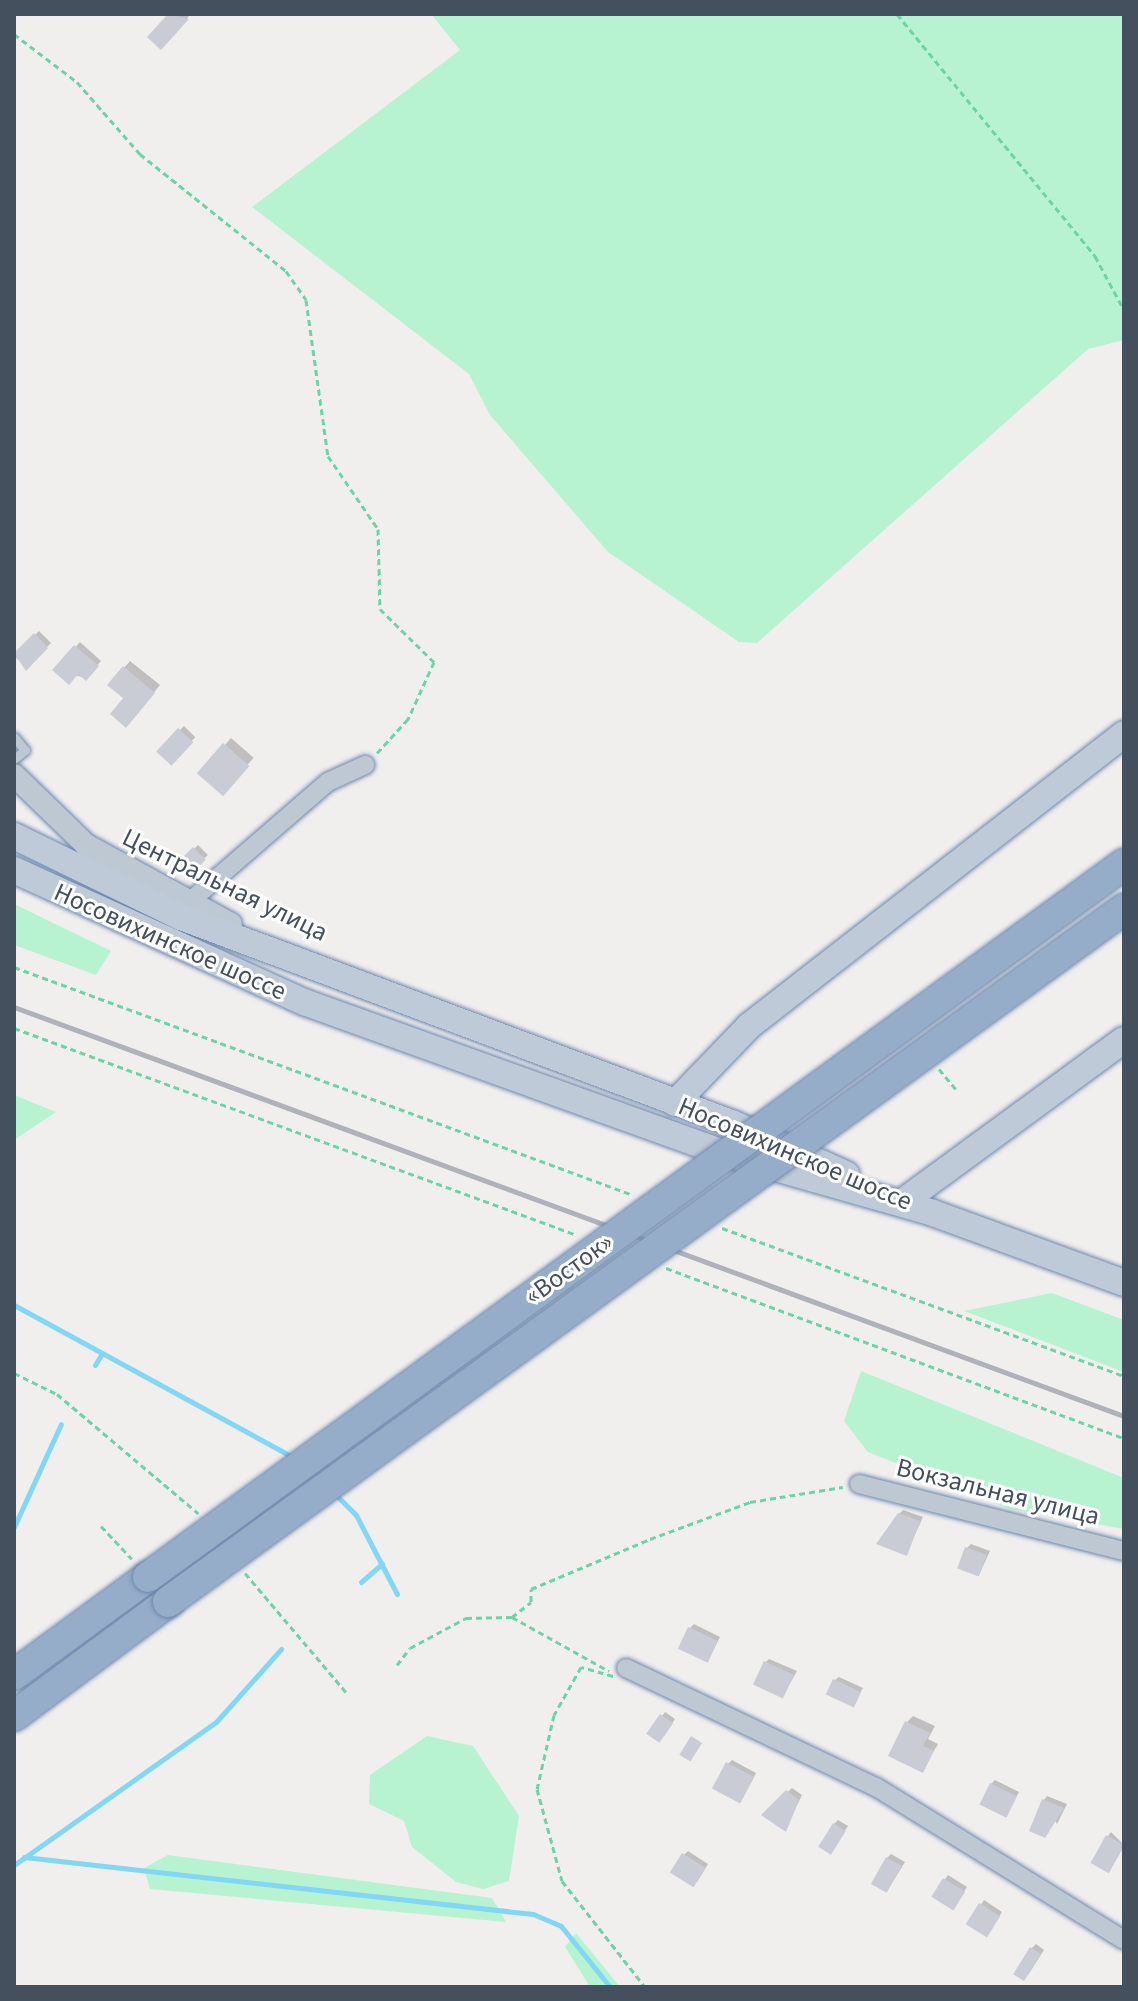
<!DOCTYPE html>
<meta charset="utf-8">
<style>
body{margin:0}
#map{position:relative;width:1138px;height:2001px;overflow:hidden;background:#f1eeee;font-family:"Source Sans 3",sans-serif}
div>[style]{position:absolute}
.green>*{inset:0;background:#b8f3d1}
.shadow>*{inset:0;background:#0003;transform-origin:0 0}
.stream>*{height:5px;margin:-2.5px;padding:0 2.5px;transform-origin:2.5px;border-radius:2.5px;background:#81d7f4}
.building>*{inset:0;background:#c9ccd4;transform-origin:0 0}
.path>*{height:3px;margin-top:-1.5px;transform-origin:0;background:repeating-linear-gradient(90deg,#6dd4a6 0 6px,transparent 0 10px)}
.roads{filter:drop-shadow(0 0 2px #6c88ae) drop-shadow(0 0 2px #6c88ae)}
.service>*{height:9px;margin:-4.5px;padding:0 4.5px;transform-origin:4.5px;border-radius:4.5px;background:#bdc8d2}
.minor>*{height:18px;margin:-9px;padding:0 9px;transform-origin:9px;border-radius:9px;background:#bdc8d2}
.tertiary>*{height:22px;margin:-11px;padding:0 11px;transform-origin:11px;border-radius:11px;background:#bdc8d2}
.secondary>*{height:26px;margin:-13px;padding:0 13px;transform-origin:13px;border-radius:13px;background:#bfcad9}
.trunk>*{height:30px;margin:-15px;padding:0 15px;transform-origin:15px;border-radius:15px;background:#96adc9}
.rail>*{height:5px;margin:-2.5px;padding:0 2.5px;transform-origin:2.5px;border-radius:2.5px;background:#afb3b9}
.bridges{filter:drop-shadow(0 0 2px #6c88ae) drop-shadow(0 0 2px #6c88ae)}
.trunk-bridge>*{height:30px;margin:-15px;padding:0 15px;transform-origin:15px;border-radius:15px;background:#96adc9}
span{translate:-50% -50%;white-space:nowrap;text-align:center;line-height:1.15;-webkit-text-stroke:6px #fff;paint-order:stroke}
.street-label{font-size:26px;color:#44505d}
.frame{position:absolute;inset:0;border:16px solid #44505d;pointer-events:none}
</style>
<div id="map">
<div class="green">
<div style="clip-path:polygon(431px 14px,1124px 14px,1124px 340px,1088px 349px,757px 643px,739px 642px,608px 552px,490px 415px,469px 374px,252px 207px,460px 50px)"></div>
<div style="clip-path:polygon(14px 904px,111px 951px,96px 975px,14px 945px)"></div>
<div style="clip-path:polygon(14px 1095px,56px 1112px,14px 1140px)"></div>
<div style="clip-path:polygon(1052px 1293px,1124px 1320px,1124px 1372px,964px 1311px)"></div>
<div style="clip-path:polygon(861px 1371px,1124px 1478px,1124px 1529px,1010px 1509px,868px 1452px,844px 1421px)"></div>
<div style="clip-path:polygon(427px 1736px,473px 1746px,519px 1816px,509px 1881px,483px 1889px,456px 1882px,412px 1847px,404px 1821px,369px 1804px,370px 1775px)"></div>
<div style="clip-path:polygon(168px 1855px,492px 1898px,506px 1922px,150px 1889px,144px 1868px)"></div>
<div style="clip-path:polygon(576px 1933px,620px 1987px,590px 1987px,565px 1947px)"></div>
</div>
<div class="shadow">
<div style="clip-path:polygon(171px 14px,191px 14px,161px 47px,150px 37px)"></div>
<div style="left:39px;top:631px;width:17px;height:35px;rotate:45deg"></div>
<div style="clip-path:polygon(80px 642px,101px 661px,86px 678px,55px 670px)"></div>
<div style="clip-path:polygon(130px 661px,160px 685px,132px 719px,124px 668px)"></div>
<div style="left:184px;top:726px;width:16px;height:35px;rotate:45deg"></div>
<div style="left:231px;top:738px;width:30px;height:47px;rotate:41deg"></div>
<div style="left:198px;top:845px;width:14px;height:25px;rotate:45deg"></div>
<div style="clip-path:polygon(903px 1510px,923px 1517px,906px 1554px,899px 1514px)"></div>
<div style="clip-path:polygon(971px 1544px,990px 1551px,979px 1575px,967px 1548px)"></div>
<div style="clip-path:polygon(694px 1624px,720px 1637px,707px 1661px,690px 1628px)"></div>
<div style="clip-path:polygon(769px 1659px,797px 1671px,783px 1696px,765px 1663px)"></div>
<div style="clip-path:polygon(839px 1677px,863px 1688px,853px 1705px,835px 1680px)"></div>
<div style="clip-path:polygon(665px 1712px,675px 1719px,664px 1736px,662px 1716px)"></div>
<div style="clip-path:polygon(913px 1716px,935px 1726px,928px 1739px,938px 1744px,922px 1771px,907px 1722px)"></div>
<div style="clip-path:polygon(732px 1760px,756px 1773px,743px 1797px,728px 1764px)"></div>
<div style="clip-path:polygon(995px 1780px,1019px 1792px,1006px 1815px,991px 1784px)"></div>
<div style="clip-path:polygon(792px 1788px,802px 1795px,785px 1830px,764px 1814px)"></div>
<div style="clip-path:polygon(1047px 1796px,1067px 1804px,1057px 1824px,1044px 1800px)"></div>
<div style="clip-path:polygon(838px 1820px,848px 1826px,834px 1848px,834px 1824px)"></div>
<div style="clip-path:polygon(1111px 1832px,1124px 1845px,1108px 1870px,1108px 1836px)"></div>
<div style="clip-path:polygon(688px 1851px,708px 1864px,697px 1882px,684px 1855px)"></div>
<div style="clip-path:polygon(891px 1854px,905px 1862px,887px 1891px,887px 1858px)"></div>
<div style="clip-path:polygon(948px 1875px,967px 1887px,956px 1904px,934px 1895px)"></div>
<div style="clip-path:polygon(984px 1900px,1002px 1912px,990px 1931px,968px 1923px)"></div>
<div style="clip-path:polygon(1036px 1944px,1044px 1950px,1028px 1975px,1032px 1948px)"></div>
</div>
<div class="stream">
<div style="left:14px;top:1305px;width:320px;rotate:28.6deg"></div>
<div style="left:95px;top:1365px;width:12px;rotate:-59deg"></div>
<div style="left:335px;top:1494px;width:30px;rotate:45deg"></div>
<div style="left:356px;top:1515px;width:89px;rotate:62.6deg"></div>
<div style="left:14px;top:1527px;width:113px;rotate:-65.5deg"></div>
<div style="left:361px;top:1582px;width:28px;rotate:-41deg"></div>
<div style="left:24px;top:1857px;width:512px;rotate:6.39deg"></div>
<div style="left:533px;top:1914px;width:30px;rotate:23deg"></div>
<div style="left:561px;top:1926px;width:78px;rotate:51.2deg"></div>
<div style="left:14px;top:1865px;width:247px;rotate:-35.3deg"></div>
<div style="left:216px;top:1722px;width:98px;rotate:-48.3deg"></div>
</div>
<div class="building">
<div style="clip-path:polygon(168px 14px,189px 19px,161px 50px,147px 37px)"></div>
<div style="clip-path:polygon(34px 633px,48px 648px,26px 671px,14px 653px)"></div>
<div style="clip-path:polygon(74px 645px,99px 666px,86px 681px,78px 674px,69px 685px,52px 670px)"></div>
<div style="clip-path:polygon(123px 666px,155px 693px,126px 728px,110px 714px,123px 698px,107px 685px)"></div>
<div style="left:178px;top:728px;width:21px;height:32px;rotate:43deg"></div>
<div style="left:223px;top:743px;width:35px;height:40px;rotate:41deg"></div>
<div style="left:193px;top:847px;width:18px;height:21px;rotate:45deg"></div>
<div style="clip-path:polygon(898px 1513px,920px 1521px,907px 1556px,876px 1544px)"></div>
<div style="left:965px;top:1547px;width:23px;height:23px;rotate:20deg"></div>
<div style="left:688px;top:1627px;width:33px;height:24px;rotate:25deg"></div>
<div style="left:764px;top:1661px;width:33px;height:26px;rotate:25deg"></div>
<div style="left:833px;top:1679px;width:31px;height:17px;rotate:25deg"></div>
<div style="left:660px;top:1714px;width:16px;height:24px;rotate:35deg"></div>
<div style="clip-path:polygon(905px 1721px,930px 1733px,923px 1746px,934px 1751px,923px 1773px,888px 1756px)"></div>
<div style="left:691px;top:1736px;width:13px;height:22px;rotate:32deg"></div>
<div style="left:726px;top:1762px;width:32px;height:30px;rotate:28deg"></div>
<div style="left:990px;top:1783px;width:30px;height:24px;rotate:26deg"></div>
<div style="clip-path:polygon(786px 1790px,799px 1800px,786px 1832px,761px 1815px)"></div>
<div style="clip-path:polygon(1042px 1799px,1064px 1808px,1045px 1838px,1029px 1831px)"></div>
<div style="left:833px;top:1823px;width:15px;height:28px;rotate:32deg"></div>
<div style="left:1106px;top:1835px;width:21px;height:32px;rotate:29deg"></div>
<div style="left:682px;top:1853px;width:28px;height:23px;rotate:32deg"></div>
<div style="left:886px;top:1857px;width:18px;height:31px;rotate:29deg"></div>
<div style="left:943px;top:1878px;width:26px;height:22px;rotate:32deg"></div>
<div style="left:979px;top:1903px;width:25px;height:25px;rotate:32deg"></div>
<div style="left:1030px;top:1947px;width:13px;height:32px;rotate:32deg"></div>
</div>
<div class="path">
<div style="left:897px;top:14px;width:313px;rotate:50.7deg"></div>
<div style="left:1095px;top:256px;width:61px;rotate:61.8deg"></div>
<div style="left:14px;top:34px;width:79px;rotate:37.3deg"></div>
<div style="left:77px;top:82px;width:96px;rotate:48.8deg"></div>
<div style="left:140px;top:154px;width:187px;rotate:38.7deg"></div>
<div style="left:286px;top:271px;width:35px;rotate:55deg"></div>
<div style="left:306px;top:300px;width:158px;rotate:82deg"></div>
<div style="left:328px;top:456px;width:88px;rotate:55.6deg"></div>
<div style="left:378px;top:529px;width:80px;rotate:88.6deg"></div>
<div style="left:380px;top:609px;width:76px;rotate:44.5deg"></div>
<div style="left:434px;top:662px;width:63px;rotate:114.5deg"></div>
<div style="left:408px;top:719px;width:46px;rotate:132.4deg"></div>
<div style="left:14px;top:967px;width:660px;rotate:20.22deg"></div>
<div style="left:14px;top:1028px;width:600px;rotate:20.19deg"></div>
<div style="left:939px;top:1069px;width:26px;rotate:50deg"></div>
<div style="left:722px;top:1228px;width:428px;rotate:20.2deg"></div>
<div style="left:666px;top:1268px;width:489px;rotate:20.4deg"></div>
<div style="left:14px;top:1373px;width:48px;rotate:26deg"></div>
<div style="left:57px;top:1394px;width:185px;rotate:40.2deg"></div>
<div style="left:101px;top:1526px;width:45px;rotate:46.8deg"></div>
<div style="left:245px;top:1573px;width:156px;rotate:49.7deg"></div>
<div style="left:512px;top:1617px;width:111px;rotate:29.1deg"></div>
<div style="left:397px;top:1665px;width:21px;rotate:-53deg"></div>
<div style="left:410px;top:1648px;width:64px;rotate:-28.2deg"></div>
<div style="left:466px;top:1618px;width:46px;rotate:-1.2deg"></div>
<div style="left:512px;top:1617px;width:24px;rotate:-38deg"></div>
<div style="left:531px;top:1602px;width:13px;rotate:-90deg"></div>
<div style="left:531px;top:1589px;width:129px;rotate:-22.8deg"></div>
<div style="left:650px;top:1539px;width:107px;rotate:-20.3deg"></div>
<div style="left:750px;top:1502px;width:94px;rotate:-9.2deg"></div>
<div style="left:613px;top:1676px;width:33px;rotate:-164deg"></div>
<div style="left:581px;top:1667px;width:55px;rotate:119.4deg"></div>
<div style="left:554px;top:1715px;width:76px;rotate:102.9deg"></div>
<div style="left:537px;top:1789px;width:95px;rotate:74.8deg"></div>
<div style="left:562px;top:1881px;width:135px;rotate:51.9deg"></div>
</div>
<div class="roads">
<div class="service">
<div style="left:14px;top:737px;width:17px;rotate:50deg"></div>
<div style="left:25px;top:750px;width:14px;rotate:141deg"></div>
</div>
<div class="minor">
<div style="left:187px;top:904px;width:186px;rotate:-40.9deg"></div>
<div style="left:328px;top:782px;width:41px;rotate:-24.7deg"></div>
<div style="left:859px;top:1484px;width:273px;rotate:14.2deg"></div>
<div style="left:626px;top:1668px;width:277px;rotate:25.5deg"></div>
<div style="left:876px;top:1787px;width:291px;rotate:31.7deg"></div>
</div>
<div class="tertiary">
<div style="left:14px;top:775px;width:100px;rotate:44.2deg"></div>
<div style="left:86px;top:845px;width:165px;rotate:28.6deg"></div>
</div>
<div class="secondary">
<div style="left:14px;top:836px;width:186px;rotate:25.9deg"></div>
<div style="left:181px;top:917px;width:590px;rotate:20.52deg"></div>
<div style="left:734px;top:1124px;width:123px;rotate:24.1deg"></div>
<div style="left:14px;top:870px;width:319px;rotate:24.5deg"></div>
<div style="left:304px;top:1002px;width:445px;rotate:19.8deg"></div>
<div style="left:723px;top:1153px;width:218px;rotate:15.9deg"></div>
<div style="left:933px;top:1213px;width:203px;rotate:20.1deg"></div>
<div style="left:675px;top:1103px;width:107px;rotate:-46.1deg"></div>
<div style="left:749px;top:1026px;width:475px;rotate:-37.9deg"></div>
<div style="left:901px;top:1203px;width:276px;rotate:-36.2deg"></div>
</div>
<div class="trunk">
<div style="left:14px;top:1675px;width:166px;rotate:-36.2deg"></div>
<div style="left:14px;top:1716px;width:192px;rotate:-36.5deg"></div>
</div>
</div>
<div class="rail">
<div style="left:14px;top:1007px;width:1183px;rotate:20.23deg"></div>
</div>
<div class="bridges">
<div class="trunk-bridge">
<div style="left:148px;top:1577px;width:1209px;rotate:-36.15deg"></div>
<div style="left:168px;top:1602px;width:1181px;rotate:-35.94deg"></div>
</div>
</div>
<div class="street-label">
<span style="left:225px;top:885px;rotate:26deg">Центральная улица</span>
<span style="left:170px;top:942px;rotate:24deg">Носовихинское шоссе</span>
<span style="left:795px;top:1154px;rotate:23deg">Носовихинское шоссе</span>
<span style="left:569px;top:1269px;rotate:-36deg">«Восток»</span>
<span style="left:998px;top:1492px;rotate:14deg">Вокзальная улица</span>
</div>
<div class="frame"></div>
</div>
